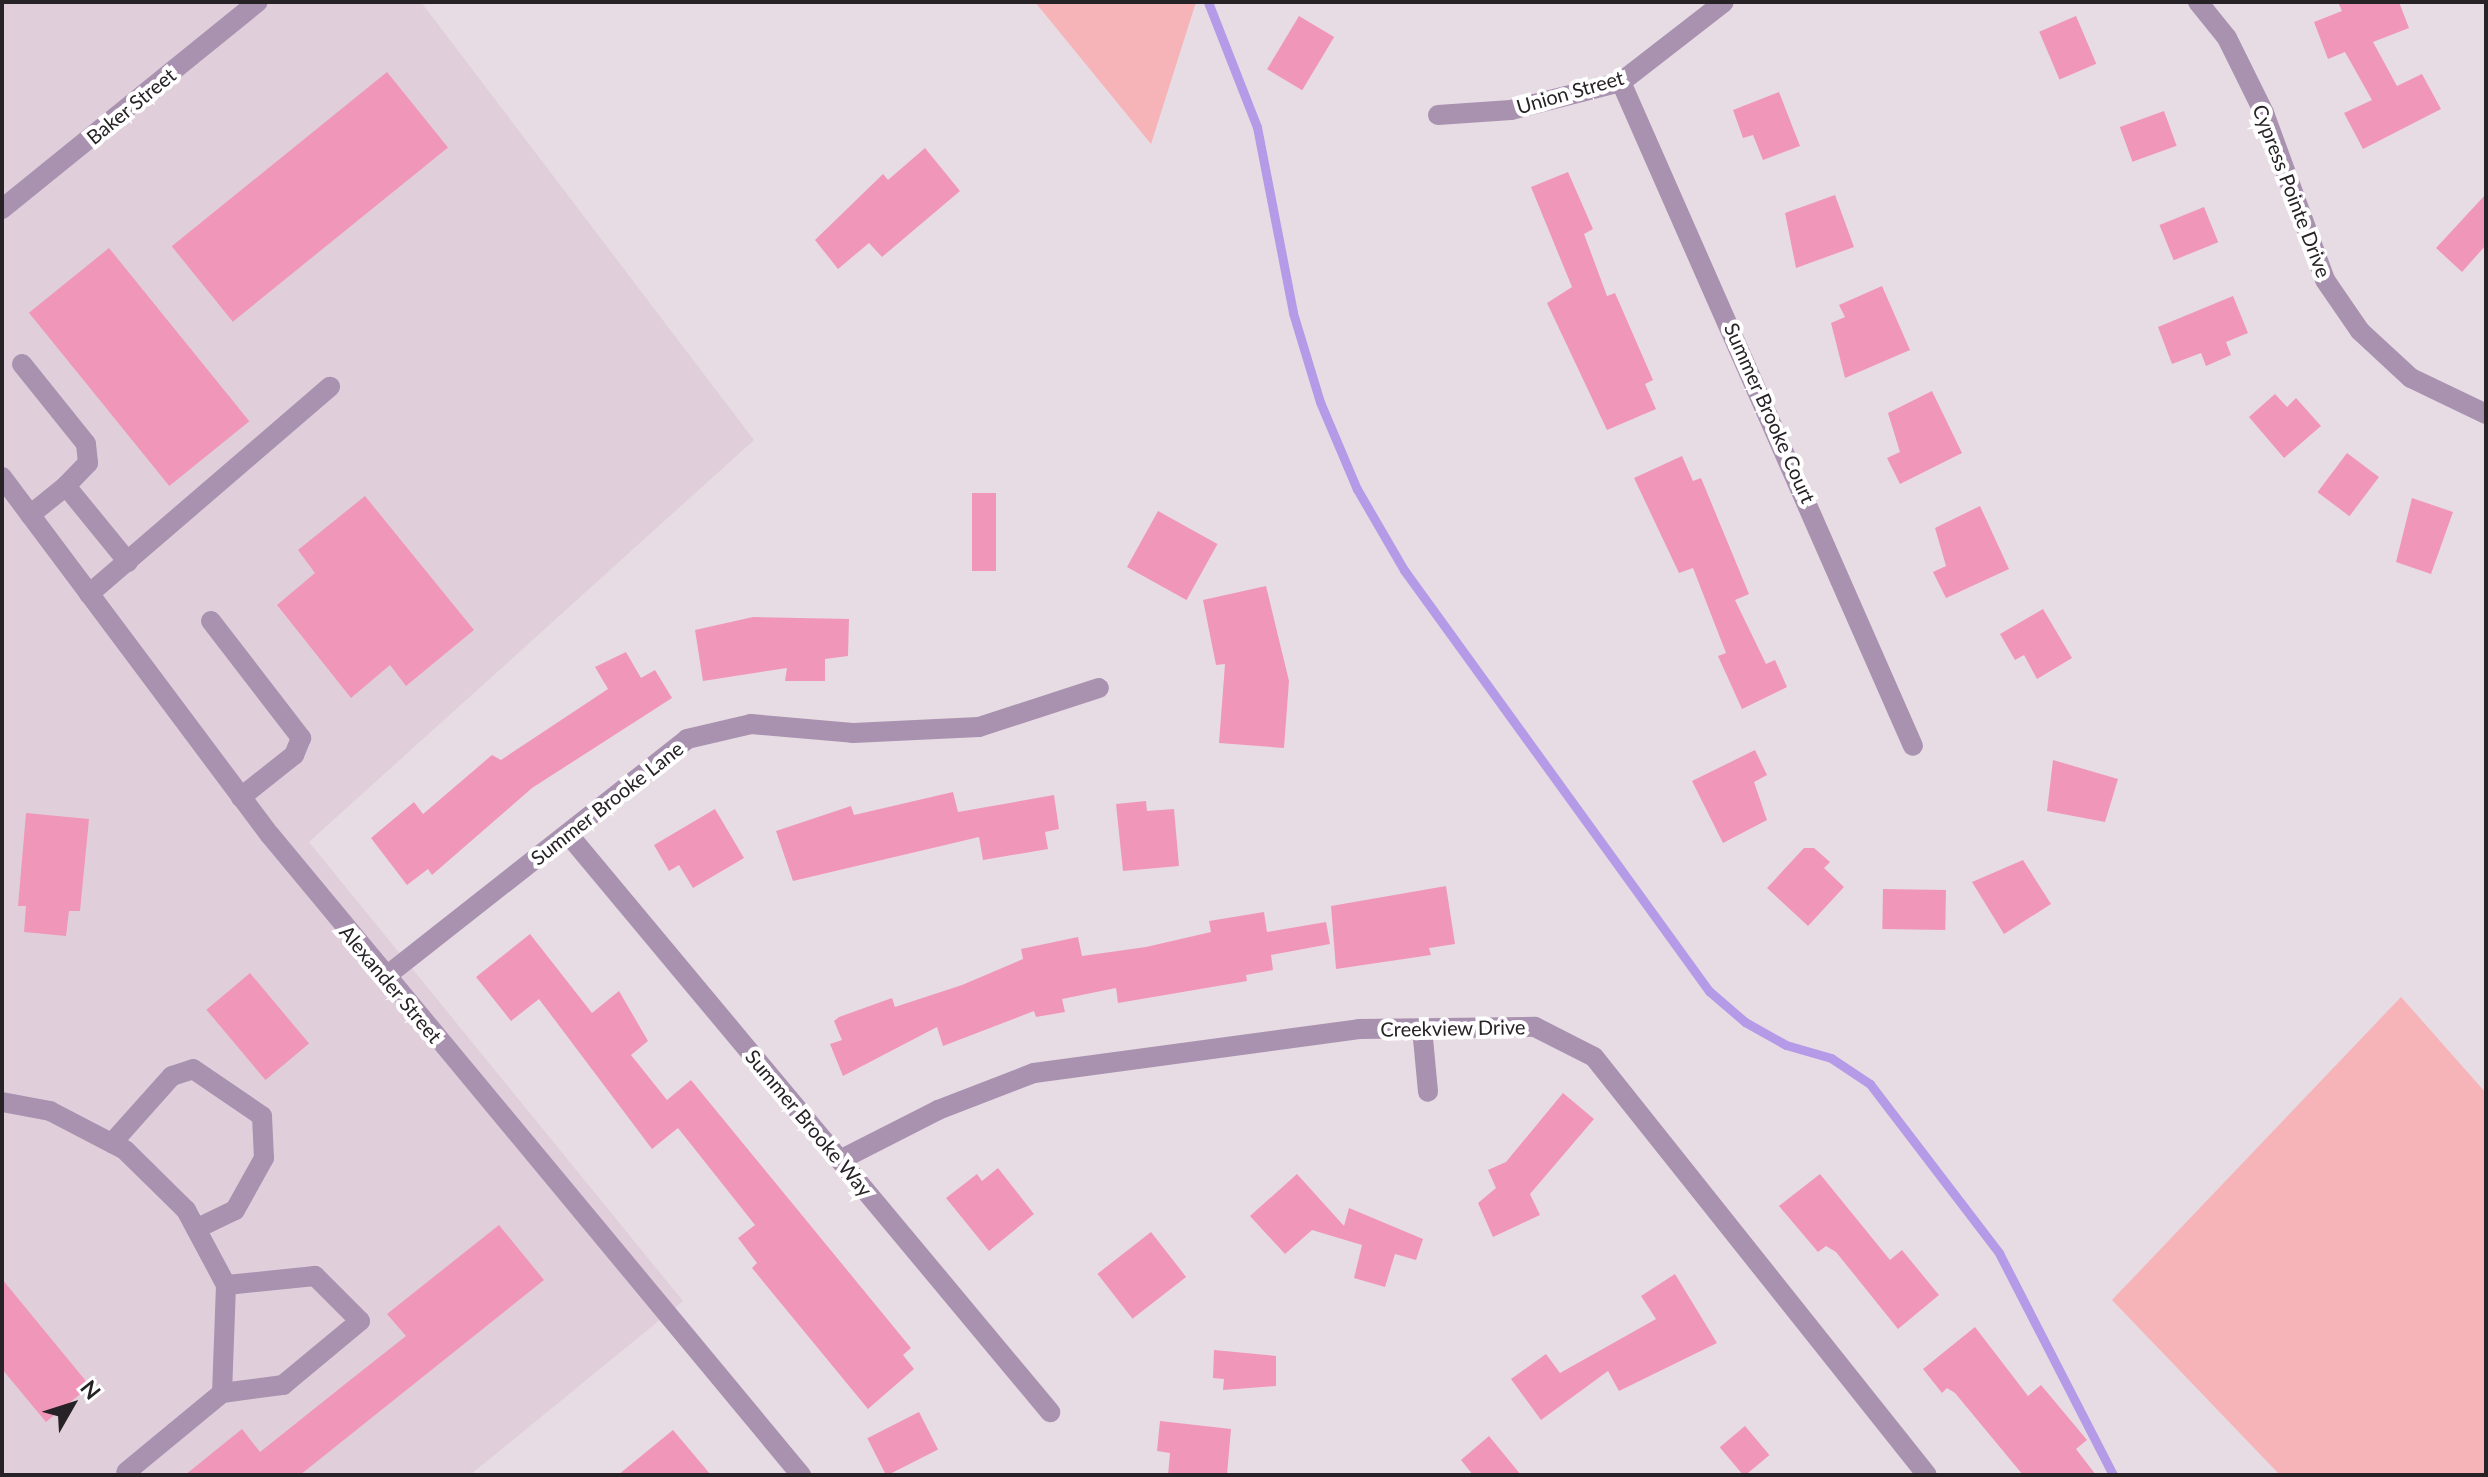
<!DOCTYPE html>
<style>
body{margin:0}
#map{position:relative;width:2488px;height:1477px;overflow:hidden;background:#e7dce3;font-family:Lato,sans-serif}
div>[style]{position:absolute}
.built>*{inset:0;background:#e0cfdb}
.green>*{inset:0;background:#f6b3b8}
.stream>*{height:9px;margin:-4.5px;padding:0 4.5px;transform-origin:4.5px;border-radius:4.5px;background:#b59ae8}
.building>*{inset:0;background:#f097b9;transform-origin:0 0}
.minor>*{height:20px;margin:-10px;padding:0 10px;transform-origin:10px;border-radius:10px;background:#a991b0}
span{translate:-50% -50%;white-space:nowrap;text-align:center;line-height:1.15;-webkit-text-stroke:8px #fff;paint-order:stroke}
.street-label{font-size:20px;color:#262225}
.frame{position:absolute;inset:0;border:4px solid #262225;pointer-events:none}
.north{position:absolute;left:32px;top:1365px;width:80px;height:80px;-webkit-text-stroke:6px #fff;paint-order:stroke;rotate:51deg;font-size:22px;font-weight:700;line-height:32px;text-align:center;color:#262225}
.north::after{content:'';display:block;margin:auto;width:28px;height:36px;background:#262225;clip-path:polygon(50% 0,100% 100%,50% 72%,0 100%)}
</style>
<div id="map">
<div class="built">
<div style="clip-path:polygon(2px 2px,421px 2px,754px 440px,309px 842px,683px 1301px,470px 1475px,2px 1475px)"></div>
</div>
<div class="green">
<div style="clip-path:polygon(1035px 2px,1196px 2px,1151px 144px)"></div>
<div style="clip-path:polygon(2401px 997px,2486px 1093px,2486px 1475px,2280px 1475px,2112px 1300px)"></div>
</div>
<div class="stream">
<div style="left:1208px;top:2px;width:134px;rotate:68.6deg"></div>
<div style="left:1257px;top:127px;width:189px;rotate:79deg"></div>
<div style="left:1293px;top:313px;width:93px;rotate:73.1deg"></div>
<div style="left:1320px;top:402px;width:95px;rotate:67deg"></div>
<div style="left:1357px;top:489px;width:94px;rotate:59.9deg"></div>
<div style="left:1404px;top:570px;width:520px;rotate:54.08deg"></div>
<div style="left:1709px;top:991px;width:48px;rotate:40.7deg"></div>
<div style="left:1745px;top:1022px;width:47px;rotate:29.3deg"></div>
<div style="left:1786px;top:1045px;width:47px;rotate:16.1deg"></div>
<div style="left:1831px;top:1058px;width:47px;rotate:33.7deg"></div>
<div style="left:1870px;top:1084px;width:213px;rotate:52.6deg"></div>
<div style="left:1999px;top:1253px;width:250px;rotate:62.8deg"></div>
</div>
<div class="building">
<div style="clip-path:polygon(2338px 2px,2399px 2px,2409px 28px,2373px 42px,2397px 86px,2422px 74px,2441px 109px,2363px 149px,2344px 113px,2372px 100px,2345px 52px,2328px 59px,2314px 22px,2342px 11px)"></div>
<div style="left:1299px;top:16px;width:41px;height:62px;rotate:31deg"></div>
<div style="left:2076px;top:16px;width:52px;height:40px;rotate:67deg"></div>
<div style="left:387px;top:72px;width:97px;height:277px;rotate:51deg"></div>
<div style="clip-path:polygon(1779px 92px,1800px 146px,1763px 160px,1753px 135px,1743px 138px,1733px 110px)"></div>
<div style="left:2164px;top:111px;width:37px;height:47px;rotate:70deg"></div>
<div style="clip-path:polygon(925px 148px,960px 191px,882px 257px,869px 243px,838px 269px,815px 240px,883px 174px,888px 180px)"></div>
<div style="clip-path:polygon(1568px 172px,1593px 229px,1584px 234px,1607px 296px,1615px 293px,1653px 380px,1645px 384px,1656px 409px,1607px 430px,1547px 303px,1572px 287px,1531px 187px)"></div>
<div style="clip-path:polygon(2486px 194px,2486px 245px,2462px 272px,2436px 248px)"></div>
<div style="clip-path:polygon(1835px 195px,1854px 247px,1796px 268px,1785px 213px)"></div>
<div style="left:2204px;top:207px;width:38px;height:48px;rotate:68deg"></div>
<div style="left:109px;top:248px;width:223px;height:103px;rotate:51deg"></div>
<div style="clip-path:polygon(1882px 286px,1910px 350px,1845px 378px,1831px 323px,1845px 317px,1839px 305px)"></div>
<div style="clip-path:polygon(2233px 296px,2248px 333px,2226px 342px,2231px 355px,2206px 366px,2201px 353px,2172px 364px,2158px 327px)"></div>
<div style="clip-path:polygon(1932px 391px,1962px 453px,1900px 484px,1887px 458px,1900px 452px,1888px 413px)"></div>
<div style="clip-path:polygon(2275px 394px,2287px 407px,2296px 398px,2321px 426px,2284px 458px,2249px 417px)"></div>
<div style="left:2347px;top:453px;width:40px;height:49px;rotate:37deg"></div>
<div style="clip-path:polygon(1682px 456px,1693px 481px,1701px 478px,1749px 594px,1735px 600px,1766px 664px,1775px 660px,1787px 687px,1742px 709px,1718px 656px,1726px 653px,1693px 568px,1679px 573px,1634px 478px)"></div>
<div style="left:972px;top:493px;width:24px;height:78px"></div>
<div style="clip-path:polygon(365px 496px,474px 630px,406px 686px,390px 665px,351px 698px,277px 605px,315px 573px,298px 550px)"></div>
<div style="clip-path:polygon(2412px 498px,2453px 512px,2431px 574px,2396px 562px)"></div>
<div style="clip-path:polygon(1980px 506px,2009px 569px,1946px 598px,1933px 572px,1946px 566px,1935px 528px)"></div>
<div style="left:1158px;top:511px;width:68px;height:64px;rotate:29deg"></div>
<div style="clip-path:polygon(1266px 586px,1289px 681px,1284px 748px,1219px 743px,1225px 664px,1216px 665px,1203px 600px)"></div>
<div style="clip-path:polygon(2043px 609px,2072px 658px,2037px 679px,2024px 655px,2015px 660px,2000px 634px)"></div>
<div style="clip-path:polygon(753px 617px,849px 619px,848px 656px,825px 659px,825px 681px,785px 681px,787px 668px,703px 681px,695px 630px)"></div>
<div style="clip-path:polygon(626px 652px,641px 678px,655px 670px,672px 698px,532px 788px,432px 875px,428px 869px,407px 885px,371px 838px,414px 802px,423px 814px,492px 755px,501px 760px,608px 689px,595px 667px)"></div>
<div style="clip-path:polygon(1755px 750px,1767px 775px,1754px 782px,1767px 820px,1723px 843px,1692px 781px)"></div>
<div style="clip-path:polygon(2053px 760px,2118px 779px,2105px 822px,2047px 811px)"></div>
<div style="clip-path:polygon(953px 792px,958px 812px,1054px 795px,1059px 829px,1045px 832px,1048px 849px,983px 860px,979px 837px,793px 881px,776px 831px,851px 806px,854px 815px)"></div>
<div style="clip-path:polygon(1146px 801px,1147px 811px,1174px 809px,1179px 866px,1123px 871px,1116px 804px)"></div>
<div style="clip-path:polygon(715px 809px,744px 858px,693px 888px,679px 865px,669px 871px,654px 845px)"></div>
<div style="clip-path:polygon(26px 813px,89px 819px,80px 911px,69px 911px,66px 936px,24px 932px,26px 906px,18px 906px)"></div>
<div style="clip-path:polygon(1804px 848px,1814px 848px,1830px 862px,1824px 868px,1844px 887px,1808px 926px,1767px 888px)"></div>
<div style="clip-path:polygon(2023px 860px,2051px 904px,2004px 934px,1972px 882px)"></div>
<div style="clip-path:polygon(1446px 886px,1455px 944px,1429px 948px,1431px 955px,1336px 969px,1331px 906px)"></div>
<div style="left:1883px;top:889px;width:63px;height:40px;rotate:1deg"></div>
<div style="clip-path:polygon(1264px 912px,1267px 932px,1326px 922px,1330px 944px,1271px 955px,1273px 970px,1246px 975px,1247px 981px,1118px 1003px,1116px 988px,1062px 999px,1065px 1012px,1036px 1017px,1034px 1011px,943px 1046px,937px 1027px,843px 1076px,830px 1044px,842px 1040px,834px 1021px,839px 1017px,892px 998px,895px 1007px,962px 985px,1023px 959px,1021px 949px,1078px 937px,1082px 956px,1146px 947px,1211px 932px,1209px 921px)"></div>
<div style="clip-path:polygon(530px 934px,592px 1013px,619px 991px,648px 1041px,631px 1055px,667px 1100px,691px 1080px,911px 1348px,903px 1355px,914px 1369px,868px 1409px,752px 1268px,757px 1263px,738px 1238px,755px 1225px,678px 1128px,652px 1149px,539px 999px,511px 1021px,476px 977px)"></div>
<div style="left:250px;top:973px;width:92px;height:57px;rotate:50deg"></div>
<div style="clip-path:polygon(1563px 1093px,1594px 1119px,1530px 1194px,1540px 1215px,1493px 1237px,1478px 1203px,1496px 1188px,1488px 1170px,1506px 1162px)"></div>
<div style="clip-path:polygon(998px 1168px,1034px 1214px,989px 1251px,946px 1198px,977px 1174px,982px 1181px)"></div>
<div style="clip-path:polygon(1297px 1174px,1344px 1226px,1349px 1208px,1423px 1239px,1416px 1260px,1395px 1254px,1385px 1287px,1354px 1278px,1362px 1245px,1312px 1230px,1285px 1254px,1250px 1216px)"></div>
<div style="clip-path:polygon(1820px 1174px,1890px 1260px,1902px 1250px,1939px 1295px,1898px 1329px,1836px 1252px,1826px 1246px,1818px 1252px,1779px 1206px)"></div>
<div style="clip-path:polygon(499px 1225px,544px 1280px,300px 1475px,185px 1475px,242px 1429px,260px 1452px,349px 1381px,406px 1336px,387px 1314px)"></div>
<div style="left:1151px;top:1232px;width:57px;height:68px;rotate:52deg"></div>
<div style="clip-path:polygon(1675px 1274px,1717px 1343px,1619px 1391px,1608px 1371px,1541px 1420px,1511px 1379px,1546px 1354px,1560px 1373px,1656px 1319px,1641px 1296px)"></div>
<div style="clip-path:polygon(2px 1279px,90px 1386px,46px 1422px,2px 1369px)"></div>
<div style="clip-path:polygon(1975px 1327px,2028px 1396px,2041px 1385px,2087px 1440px,2076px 1449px,2096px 1475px,2023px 1475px,1955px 1393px,1947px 1388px,1942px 1393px,1923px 1369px)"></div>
<div style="clip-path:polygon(1214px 1350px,1276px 1356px,1276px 1386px,1223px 1390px,1224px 1379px,1213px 1378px)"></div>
<div style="left:919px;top:1412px;width:42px;height:58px;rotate:63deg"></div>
<div style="clip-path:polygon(1160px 1421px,1231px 1429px,1227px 1475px,1168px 1475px,1170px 1453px,1157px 1451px)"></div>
<div style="left:1745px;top:1426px;width:38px;height:33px;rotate:50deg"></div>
<div style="clip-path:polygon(673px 1430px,711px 1475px,618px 1475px)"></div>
<div style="clip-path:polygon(1489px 1436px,1521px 1475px,1473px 1475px,1461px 1460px)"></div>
</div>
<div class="minor">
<div style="left:2198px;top:2px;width:46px;rotate:51.1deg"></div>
<div style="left:2227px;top:38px;width:84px;rotate:63.7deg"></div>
<div style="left:2264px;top:113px;width:178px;rotate:69.9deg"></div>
<div style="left:2325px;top:280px;width:62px;rotate:55.5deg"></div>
<div style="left:2360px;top:331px;width:69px;rotate:42.7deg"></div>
<div style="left:2411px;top:378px;width:83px;rotate:25.6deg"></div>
<div style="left:1621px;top:82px;width:725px;rotate:66.26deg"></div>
<div style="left:1438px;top:115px;width:73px;rotate:-3.9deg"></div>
<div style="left:1511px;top:110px;width:114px;rotate:-14.3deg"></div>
<div style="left:1621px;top:82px;width:130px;rotate:-37.8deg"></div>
<div style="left:2px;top:209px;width:329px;rotate:-39deg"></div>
<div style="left:22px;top:364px;width:102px;rotate:51.3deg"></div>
<div style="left:86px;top:444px;width:19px;rotate:84deg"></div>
<div style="left:88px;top:463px;width:32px;rotate:134deg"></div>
<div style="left:66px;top:486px;width:98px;rotate:50.8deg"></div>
<div style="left:2px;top:477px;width:447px;rotate:53.2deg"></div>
<div style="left:270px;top:835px;width:832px;rotate:50.32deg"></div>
<div style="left:30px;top:515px;width:46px;rotate:-38.9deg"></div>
<div style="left:89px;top:594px;width:318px;rotate:-40.7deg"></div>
<div style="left:211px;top:621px;width:148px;rotate:52.4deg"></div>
<div style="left:301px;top:738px;width:18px;rotate:112deg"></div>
<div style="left:294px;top:755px;width:68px;rotate:141.6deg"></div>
<div style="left:568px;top:834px;width:753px;rotate:50.17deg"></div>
<div style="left:385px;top:977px;width:385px;rotate:-38.2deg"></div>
<div style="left:687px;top:739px;width:66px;rotate:-13.2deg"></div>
<div style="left:751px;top:724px;width:102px;rotate:5deg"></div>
<div style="left:853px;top:733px;width:126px;rotate:-2.7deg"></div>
<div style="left:979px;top:727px;width:126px;rotate:-18deg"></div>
<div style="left:1422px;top:1028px;width:64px;rotate:84.6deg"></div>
<div style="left:2px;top:1102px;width:49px;rotate:10.6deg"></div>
<div style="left:50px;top:1111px;width:85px;rotate:27.5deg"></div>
<div style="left:125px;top:1150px;width:86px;rotate:44.5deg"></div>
<div style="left:186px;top:1210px;width:85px;rotate:61.9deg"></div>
<div style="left:226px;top:1285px;width:108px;rotate:92.1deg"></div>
<div style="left:222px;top:1393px;width:124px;rotate:140.5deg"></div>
<div style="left:112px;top:1143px;width:90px;rotate:-48.2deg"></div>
<div style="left:172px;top:1076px;width:22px;rotate:-18deg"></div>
<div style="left:193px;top:1069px;width:83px;rotate:34.3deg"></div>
<div style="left:262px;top:1116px;width:42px;rotate:87.3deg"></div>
<div style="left:264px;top:1158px;width:60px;rotate:119.1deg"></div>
<div style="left:235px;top:1210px;width:43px;rotate:154deg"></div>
<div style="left:840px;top:1160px;width:110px;rotate:-27deg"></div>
<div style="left:938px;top:1110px;width:103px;rotate:-21.1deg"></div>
<div style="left:1034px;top:1073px;width:328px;rotate:-7.7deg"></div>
<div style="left:1359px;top:1029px;width:176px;rotate:-0.7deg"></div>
<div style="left:1535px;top:1027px;width:66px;rotate:27deg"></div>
<div style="left:1594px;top:1057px;width:534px;rotate:51.46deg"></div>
<div style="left:222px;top:1393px;width:62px;rotate:-7.5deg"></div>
<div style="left:283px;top:1385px;width:100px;rotate:-39.7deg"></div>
<div style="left:360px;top:1321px;width:64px;rotate:-135deg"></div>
<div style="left:315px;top:1276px;width:89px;rotate:174.2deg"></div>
</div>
<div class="street-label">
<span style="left:1570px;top:92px;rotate:-16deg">Union Street</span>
<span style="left:131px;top:106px;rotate:-39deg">Baker Street</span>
<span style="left:2292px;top:191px;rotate:69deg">Cypress Pointe Drive</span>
<span style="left:1770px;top:413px;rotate:66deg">Summer Brooke Court</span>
<span style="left:607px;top:803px;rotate:-38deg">Summer Brooke Lane</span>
<span style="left:391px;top:984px;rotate:50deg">Alexander Street</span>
<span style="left:1453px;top:1028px;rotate:-1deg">Creekview Drive</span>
<span style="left:809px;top:1123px;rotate:50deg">Summer Brooke Way</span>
</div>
<div class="frame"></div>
<div class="north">N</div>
</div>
